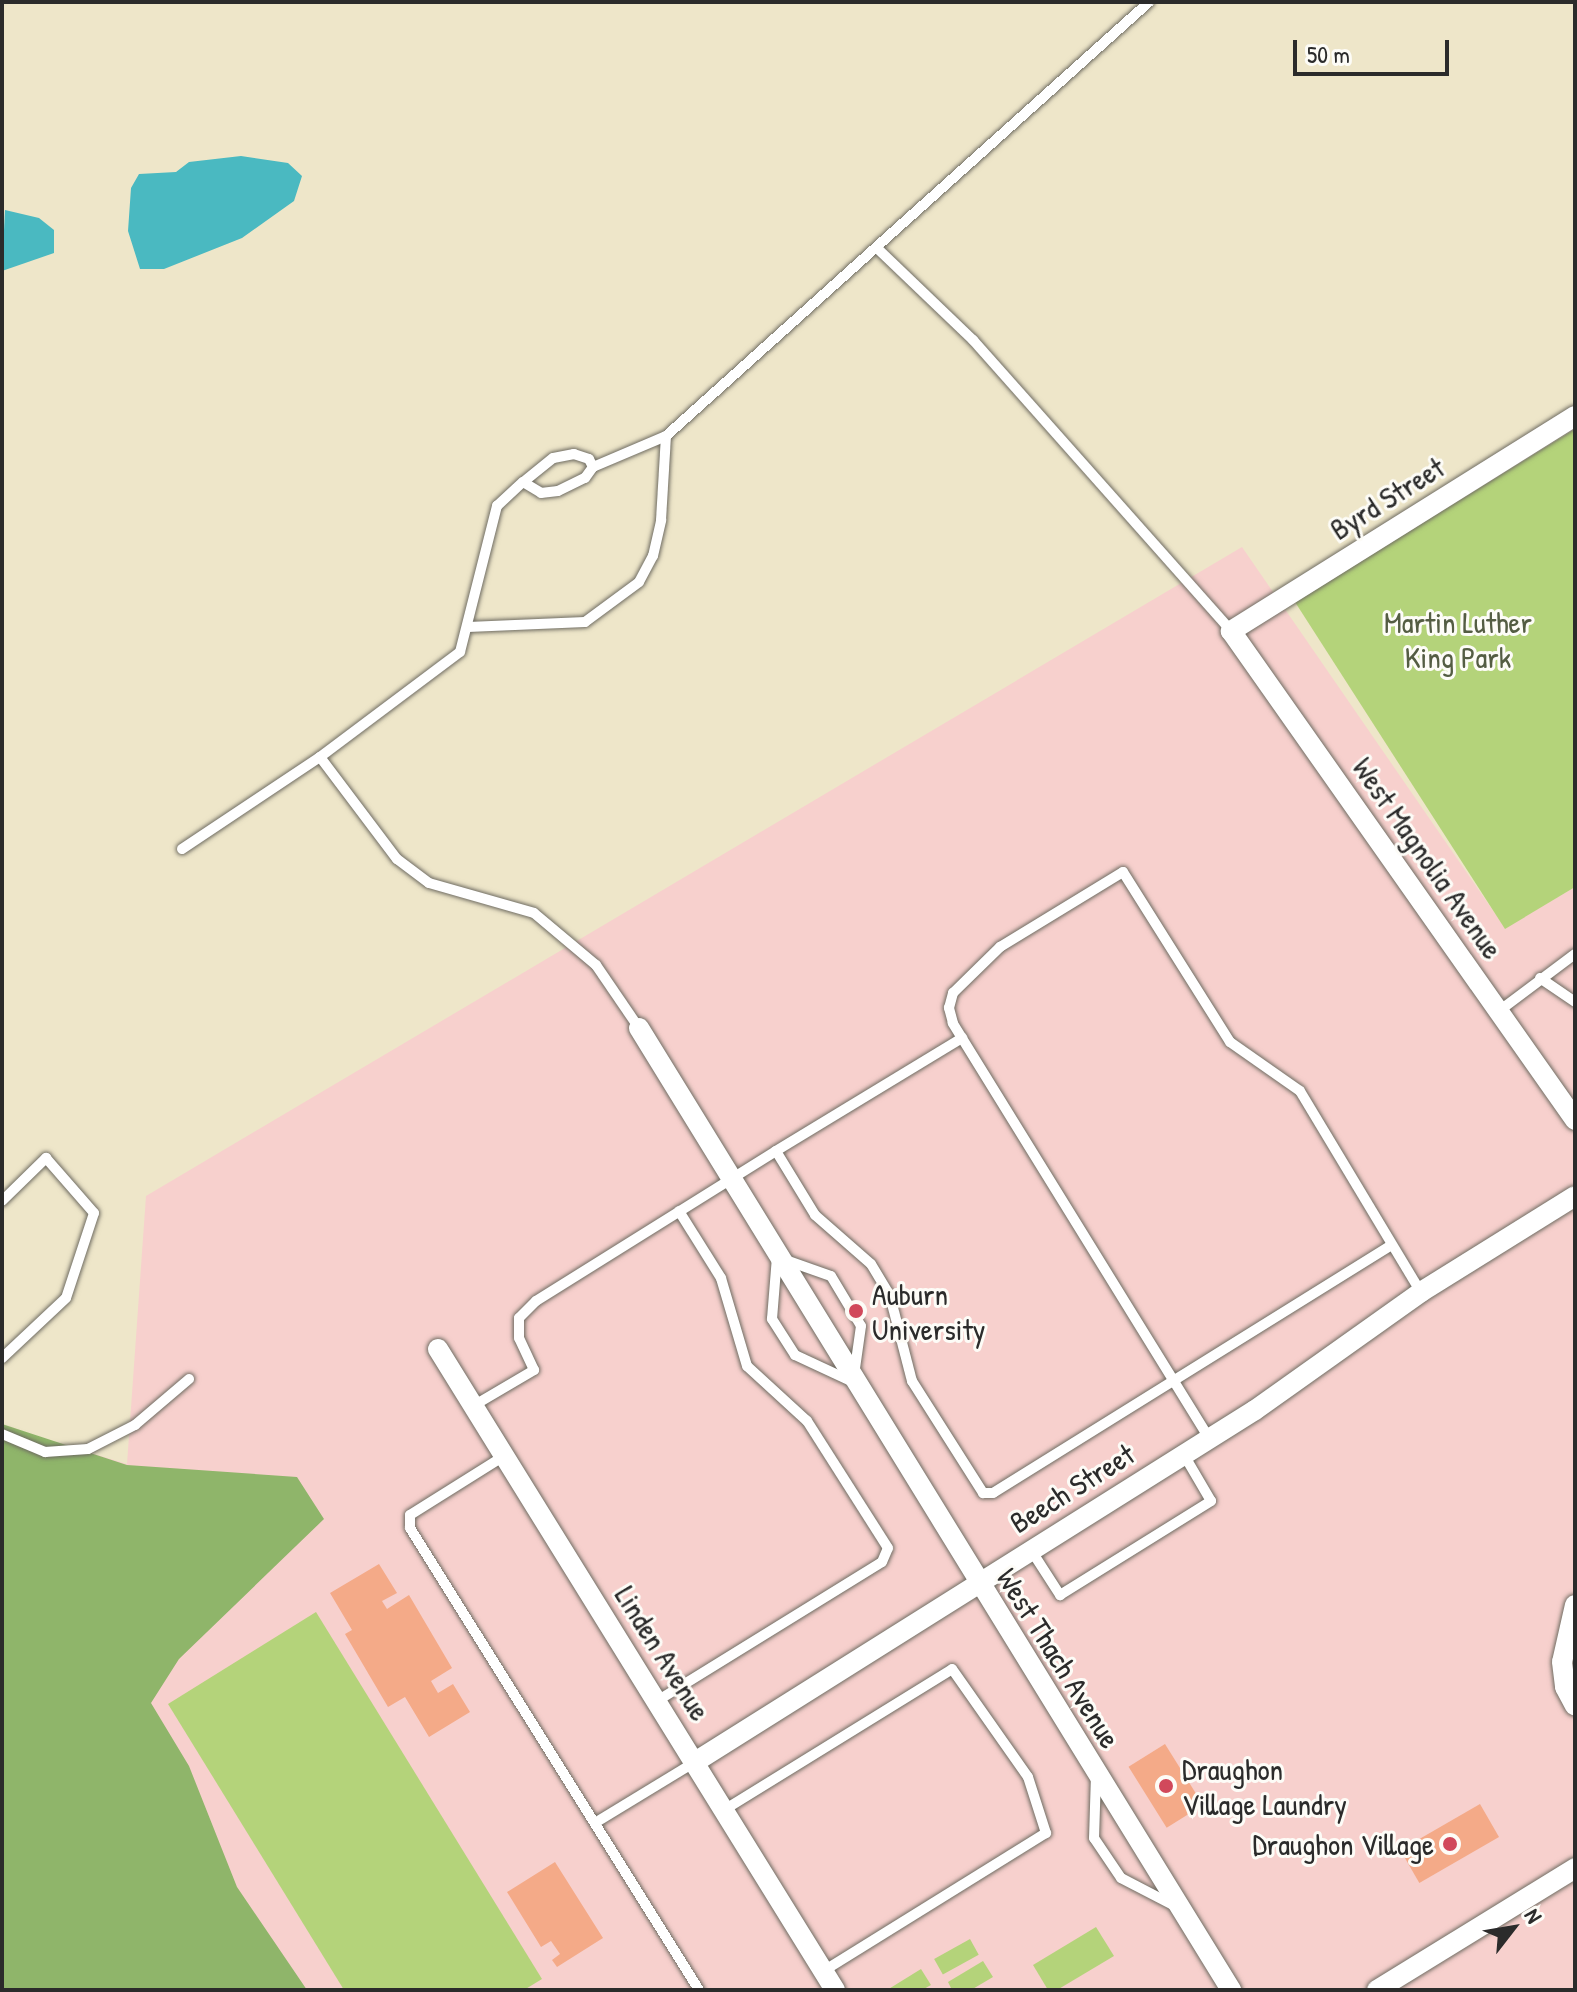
<!DOCTYPE html>
<style>
body{margin:0}
#map{position:relative;width:1577px;height:1992px;overflow:hidden;background:#eee6c9;font-family:"Patrick Hand",sans-serif}
div>[style]{position:absolute}
.built>*{inset:0;background:#f7d0cd}
.green>*{inset:0;background:#b4d37a;transform-origin:0 0}
.forest>*{inset:0;background:#8fb56a}
.water>*{inset:0;background:#4ab9c1}
.building>*{inset:0;background:#f4aa88;transform-origin:0 0}
.roads{filter:drop-shadow(0 0 2px #6f6c62) drop-shadow(0 0 2px #6f6c62)}
.lane>*{height:10px;margin:-5px;padding:0 5px;transform-origin:5px;border-radius:5px;background:#fff}
.street>*{height:20px;margin:-10px;padding:0 10px;transform-origin:10px;border-radius:10px;background:#fff}
.dots>*{width:22px;height:22px;translate:-50% -50%;box-sizing:border-box;border:4px solid #fdfcf7;border-radius:50%}
span{translate:-50% -50%;white-space:nowrap;text-align:center;line-height:1.15;-webkit-text-stroke:6px #fdfcf7;paint-order:stroke}
.street-label{font-size:30px;color:#2b2b2b}
.park-label{font-size:30px;color:#545d43}
.poi-label{font-size:30px;color:#2b2b2b}
.left{translate:0 -50%;text-align:left}
.right{translate:-100% -50%;text-align:right}
.frame{position:absolute;inset:0;border:4px solid #2b2b2b;pointer-events:none}
.north{position:absolute;left:1473px;top:1888px;width:80px;height:80px;-webkit-text-stroke:6px #fdfcf7;paint-order:stroke;rotate:59deg;font-size:22px;font-weight:700;line-height:32px;text-align:center;color:#2b2b2b}
.north::after{content:'';display:block;margin:auto;width:28px;height:36px;background:#2b2b2b;clip-path:polygon(50% 0,100% 100%,50% 72%,0 100%)}
.scale{position:absolute;left:1293px;top:40px;width:156px;height:36px;box-sizing:border-box;border:4px solid #2b2b2b;border-top:0;padding-left:10px;font-size:24px;line-height:28px;white-space:nowrap;color:#2b2b2b;-webkit-text-stroke:6px #fdfcf7;paint-order:stroke}
</style>
<div id="map">
<div class="built">
<div style="clip-path:polygon(1242px 547px,1505px 928px,1575px 887px,1575px 1990px,2px 1990px,2px 1426px,127px 1464px,146px 1196px)"></div>
</div>
<div class="green">
<div style="clip-path:polygon(1575px 429px,1575px 887px,1505px 929px,1295px 602px)"></div>
<div style="clip-path:polygon(316px 1612px,542px 1979px,524px 1990px,344px 1990px,168px 1704px)"></div>
<div style="clip-path:polygon(1096px 1927px,1114px 1956px,1057px 1990px,1048px 1990px,1033px 1965px)"></div>
<div style="left:970px;top:1939px;width:18px;height:41px;rotate:61deg"></div>
<div style="clip-path:polygon(983px 1961px,993px 1977px,971px 1990px,952px 1990px,948px 1982px)"></div>
<div style="clip-path:polygon(921px 1969px,931px 1985px,922px 1990px,887px 1990px)"></div>
</div>
<div class="forest">
<div style="clip-path:polygon(2px 1424px,127px 1465px,297px 1477px,324px 1519px,179px 1659px,151px 1703px,189px 1766px,237px 1887px,307px 1990px,2px 1990px)"></div>
</div>
<div class="water">
<div style="clip-path:polygon(241px 156px,288px 163px,302px 176px,294px 201px,242px 238px,164px 269px,140px 269px,128px 231px,131px 188px,139px 174px,176px 172px,189px 162px)"></div>
<div style="clip-path:polygon(5px 210px,39px 218px,54px 230px,54px 253px,2px 271px)"></div>
</div>
<div class="building">
<div style="clip-path:polygon(379px 1564px,397px 1593px,382px 1601px,387px 1609px,409px 1595px,452px 1668px,431px 1681px,438px 1693px,453px 1684px,470px 1712px,429px 1737px,405px 1697px,388px 1707px,345px 1634px,352px 1630px,330px 1593px)"></div>
<div style="left:1165px;top:1744px;width:72px;height:43px;rotate:58deg"></div>
<div style="left:1480px;top:1804px;width:38px;height:92px;rotate:60deg"></div>
<div style="clip-path:polygon(555px 1862px,603px 1938px,557px 1967px,552px 1960px,560px 1954px,551px 1941px,541px 1947px,507px 1892px)"></div>
</div>
<div class="roads">
<div class="lane">
<div style="left:877px;top:248px;width:133px;rotate:43.8deg"></div>
<div style="left:973px;top:340px;width:389px;rotate:48.4deg"></div>
<div style="left:593px;top:467px;width:9px;rotate:-117deg"></div>
<div style="left:589px;top:459px;width:16px;rotate:-162deg"></div>
<div style="left:574px;top:454px;width:21px;rotate:169deg"></div>
<div style="left:553px;top:458px;width:38px;rotate:141deg"></div>
<div style="left:523px;top:482px;width:21px;rotate:31deg"></div>
<div style="left:541px;top:493px;width:17px;rotate:-7deg"></div>
<div style="left:558px;top:491px;width:30px;rotate:-26deg"></div>
<div style="left:585px;top:478px;width:14px;rotate:-54deg"></div>
<div style="left:593px;top:467px;width:79px;rotate:-23deg"></div>
<div style="left:666px;top:436px;width:649px;rotate:-41.94deg"></div>
<div style="left:468px;top:627px;width:117px;rotate:-2.4deg"></div>
<div style="left:585px;top:622px;width:67px;rotate:-36.5deg"></div>
<div style="left:639px;top:582px;width:30px;rotate:-62deg"></div>
<div style="left:653px;top:556px;width:37px;rotate:-77deg"></div>
<div style="left:661px;top:520px;width:84px;rotate:-86.6deg"></div>
<div style="left:320px;top:757px;width:128px;rotate:53deg"></div>
<div style="left:397px;top:859px;width:40px;rotate:37deg"></div>
<div style="left:429px;top:883px;width:109px;rotate:15.9deg"></div>
<div style="left:534px;top:913px;width:81px;rotate:40deg"></div>
<div style="left:596px;top:965px;width:76px;rotate:55.7deg"></div>
<div style="left:182px;top:849px;width:166px;rotate:-33.7deg"></div>
<div style="left:320px;top:757px;width:175px;rotate:-36.9deg"></div>
<div style="left:460px;top:652px;width:151px;rotate:-75.8deg"></div>
<div style="left:497px;top:506px;width:35px;rotate:-43deg"></div>
<div style="left:1540px;top:978px;width:42px;rotate:34.4deg"></div>
<div style="left:1499px;top:1011px;width:95px;rotate:-36.9deg"></div>
<div style="left:776px;top:1151px;width:218px;rotate:-31.3deg"></div>
<div style="left:2px;top:1201px;width:62px;rotate:-44.3deg"></div>
<div style="left:46px;top:1158px;width:73px;rotate:48.9deg"></div>
<div style="left:94px;top:1213px;width:89px;rotate:108.2deg"></div>
<div style="left:66px;top:1298px;width:88px;rotate:136.8deg"></div>
<div style="left:777px;top:1257px;width:57px;rotate:19.4deg"></div>
<div style="left:831px;top:1276px;width:58px;rotate:59deg"></div>
<div style="left:861px;top:1326px;width:57px;rotate:98.1deg"></div>
<div style="left:853px;top:1382px;width:64px;rotate:-155deg"></div>
<div style="left:795px;top:1355px;width:43px;rotate:-122.6deg"></div>
<div style="left:772px;top:1319px;width:62px;rotate:-85.4deg"></div>
<div style="left:473px;top:1406px;width:71px;rotate:-30.5deg"></div>
<div style="left:534px;top:1370px;width:35px;rotate:-115deg"></div>
<div style="left:519px;top:1338px;width:20px;rotate:-90deg"></div>
<div style="left:519px;top:1318px;width:24px;rotate:-45deg"></div>
<div style="left:536px;top:1301px;width:283px;rotate:-32deg"></div>
<div style="left:776px;top:1151px;width:75px;rotate:58.6deg"></div>
<div style="left:815px;top:1215px;width:74px;rotate:41.2deg"></div>
<div style="left:871px;top:1264px;width:37px;rotate:59deg"></div>
<div style="left:890px;top:1296px;width:88px;rotate:75.5deg"></div>
<div style="left:912px;top:1381px;width:133px;rotate:57.6deg"></div>
<div style="left:983px;top:1493px;width:10px"></div>
<div style="left:993px;top:1493px;width:469px;rotate:-31.9deg"></div>
<div style="left:2px;top:1434px;width:47px;rotate:22.7deg"></div>
<div style="left:45px;top:1452px;width:43px;rotate:-4deg"></div>
<div style="left:88px;top:1449px;width:53px;rotate:-27.1deg"></div>
<div style="left:135px;top:1425px;width:71px;rotate:-40.4deg"></div>
<div style="left:1209px;top:1438px;width:488px;rotate:-121.7deg"></div>
<div style="left:953px;top:1023px;width:16px;rotate:-105deg"></div>
<div style="left:949px;top:1008px;width:16px;rotate:-75deg"></div>
<div style="left:953px;top:993px;width:66px;rotate:-44.4deg"></div>
<div style="left:1000px;top:947px;width:144px;rotate:-31.4deg"></div>
<div style="left:1123px;top:872px;width:201px;rotate:57.8deg"></div>
<div style="left:1230px;top:1042px;width:85px;rotate:35deg"></div>
<div style="left:1300px;top:1091px;width:235px;rotate:59deg"></div>
<div style="left:504px;top:1456px;width:111px;rotate:147.9deg"></div>
<div style="left:410px;top:1515px;width:13px;rotate:90deg"></div>
<div style="left:410px;top:1528px;width:545px;rotate:57.97deg"></div>
<div style="left:1031px;top:1550px;width:54px;rotate:57.2deg"></div>
<div style="left:1060px;top:1595px;width:178px;rotate:-31.9deg"></div>
<div style="left:1211px;top:1501px;width:56px;rotate:-120.3deg"></div>
<div style="left:657px;top:1701px;width:264px;rotate:-31.7deg"></div>
<div style="left:882px;top:1562px;width:15px;rotate:-67deg"></div>
<div style="left:888px;top:1548px;width:151px;rotate:-122.5deg"></div>
<div style="left:807px;top:1421px;width:81px;rotate:-137.5deg"></div>
<div style="left:747px;top:1366px;width:92px;rotate:-106.5deg"></div>
<div style="left:721px;top:1278px;width:79px;rotate:-122.1deg"></div>
<div style="left:1096px;top:1775px;width:63px;rotate:91.8deg"></div>
<div style="left:1094px;top:1838px;width:48px;rotate:56deg"></div>
<div style="left:1121px;top:1878px;width:61px;rotate:27.4deg"></div>
<div style="left:724px;top:1810px;width:268px;rotate:-31.7deg"></div>
<div style="left:952px;top:1669px;width:132px;rotate:54.9deg"></div>
<div style="left:1028px;top:1777px;width:59px;rotate:72.2deg"></div>
<div style="left:1046px;top:1833px;width:262px;rotate:148.2deg"></div>
<div style="left:595px;top:1823px;width:117px;rotate:-31.4deg"></div>
</div>
<div class="street">
<div style="left:1575px;top:416px;width:406px;rotate:148deg"></div>
<div style="left:1231px;top:631px;width:598px;rotate:54.87deg"></div>
<div style="left:639px;top:1028px;width:1130px;rotate:58.39deg"></div>
<div style="left:438px;top:1349px;width:754px;rotate:58.23deg"></div>
<div style="left:1575px;top:1605px;width:58px;rotate:102.8deg"></div>
<div style="left:1562px;top:1662px;width:25px;rotate:83deg"></div>
<div style="left:1565px;top:1687px;width:21px;rotate:62deg"></div>
<div style="left:695px;top:1762px;width:661px;rotate:-32.15deg"></div>
<div style="left:1255px;top:1410px;width:204px;rotate:-35.4deg"></div>
<div style="left:1421px;top:1292px;width:181px;rotate:-31.9deg"></div>
<div style="left:1377px;top:1990px;width:233px;rotate:-31.6deg"></div>
</div>
</div>
<div class="dots">
<div style="left:856px;top:1311px;background:#d1495b"></div>
<div style="left:1166px;top:1786px;background:#d1495b"></div>
<div style="left:1450px;top:1844px;background:#d1495b"></div>
</div>
<div class="street-label">
<span style="left:1387px;top:498px;rotate:-32deg">Byrd Street</span>
<span style="left:1428px;top:858px;rotate:55deg">West Magnolia Avenue</span>
<span style="left:1072px;top:1488px;rotate:-32deg">Beech Street</span>
<span style="left:663px;top:1653px;rotate:58deg">Linden Avenue</span>
<span style="left:1059px;top:1658px;rotate:58deg">West Thach Avenue</span>
</div>
<div class="park-label">
<span style="left:1458px;top:639px">Martin Luther<br>King Park</span>
</div>
<div class="poi-label">
<span class="left" style="left:872px;top:1311px">Auburn<br>University</span>
<span class="left" style="left:1182px;top:1786px">Draughon<br>Village Laundry</span>
<span class="right" style="left:1434px;top:1844px">Draughon Village</span>
</div>
<div class="frame"></div>
<div class="north">N</div>
<div class="scale">50 m</div>
</div>
